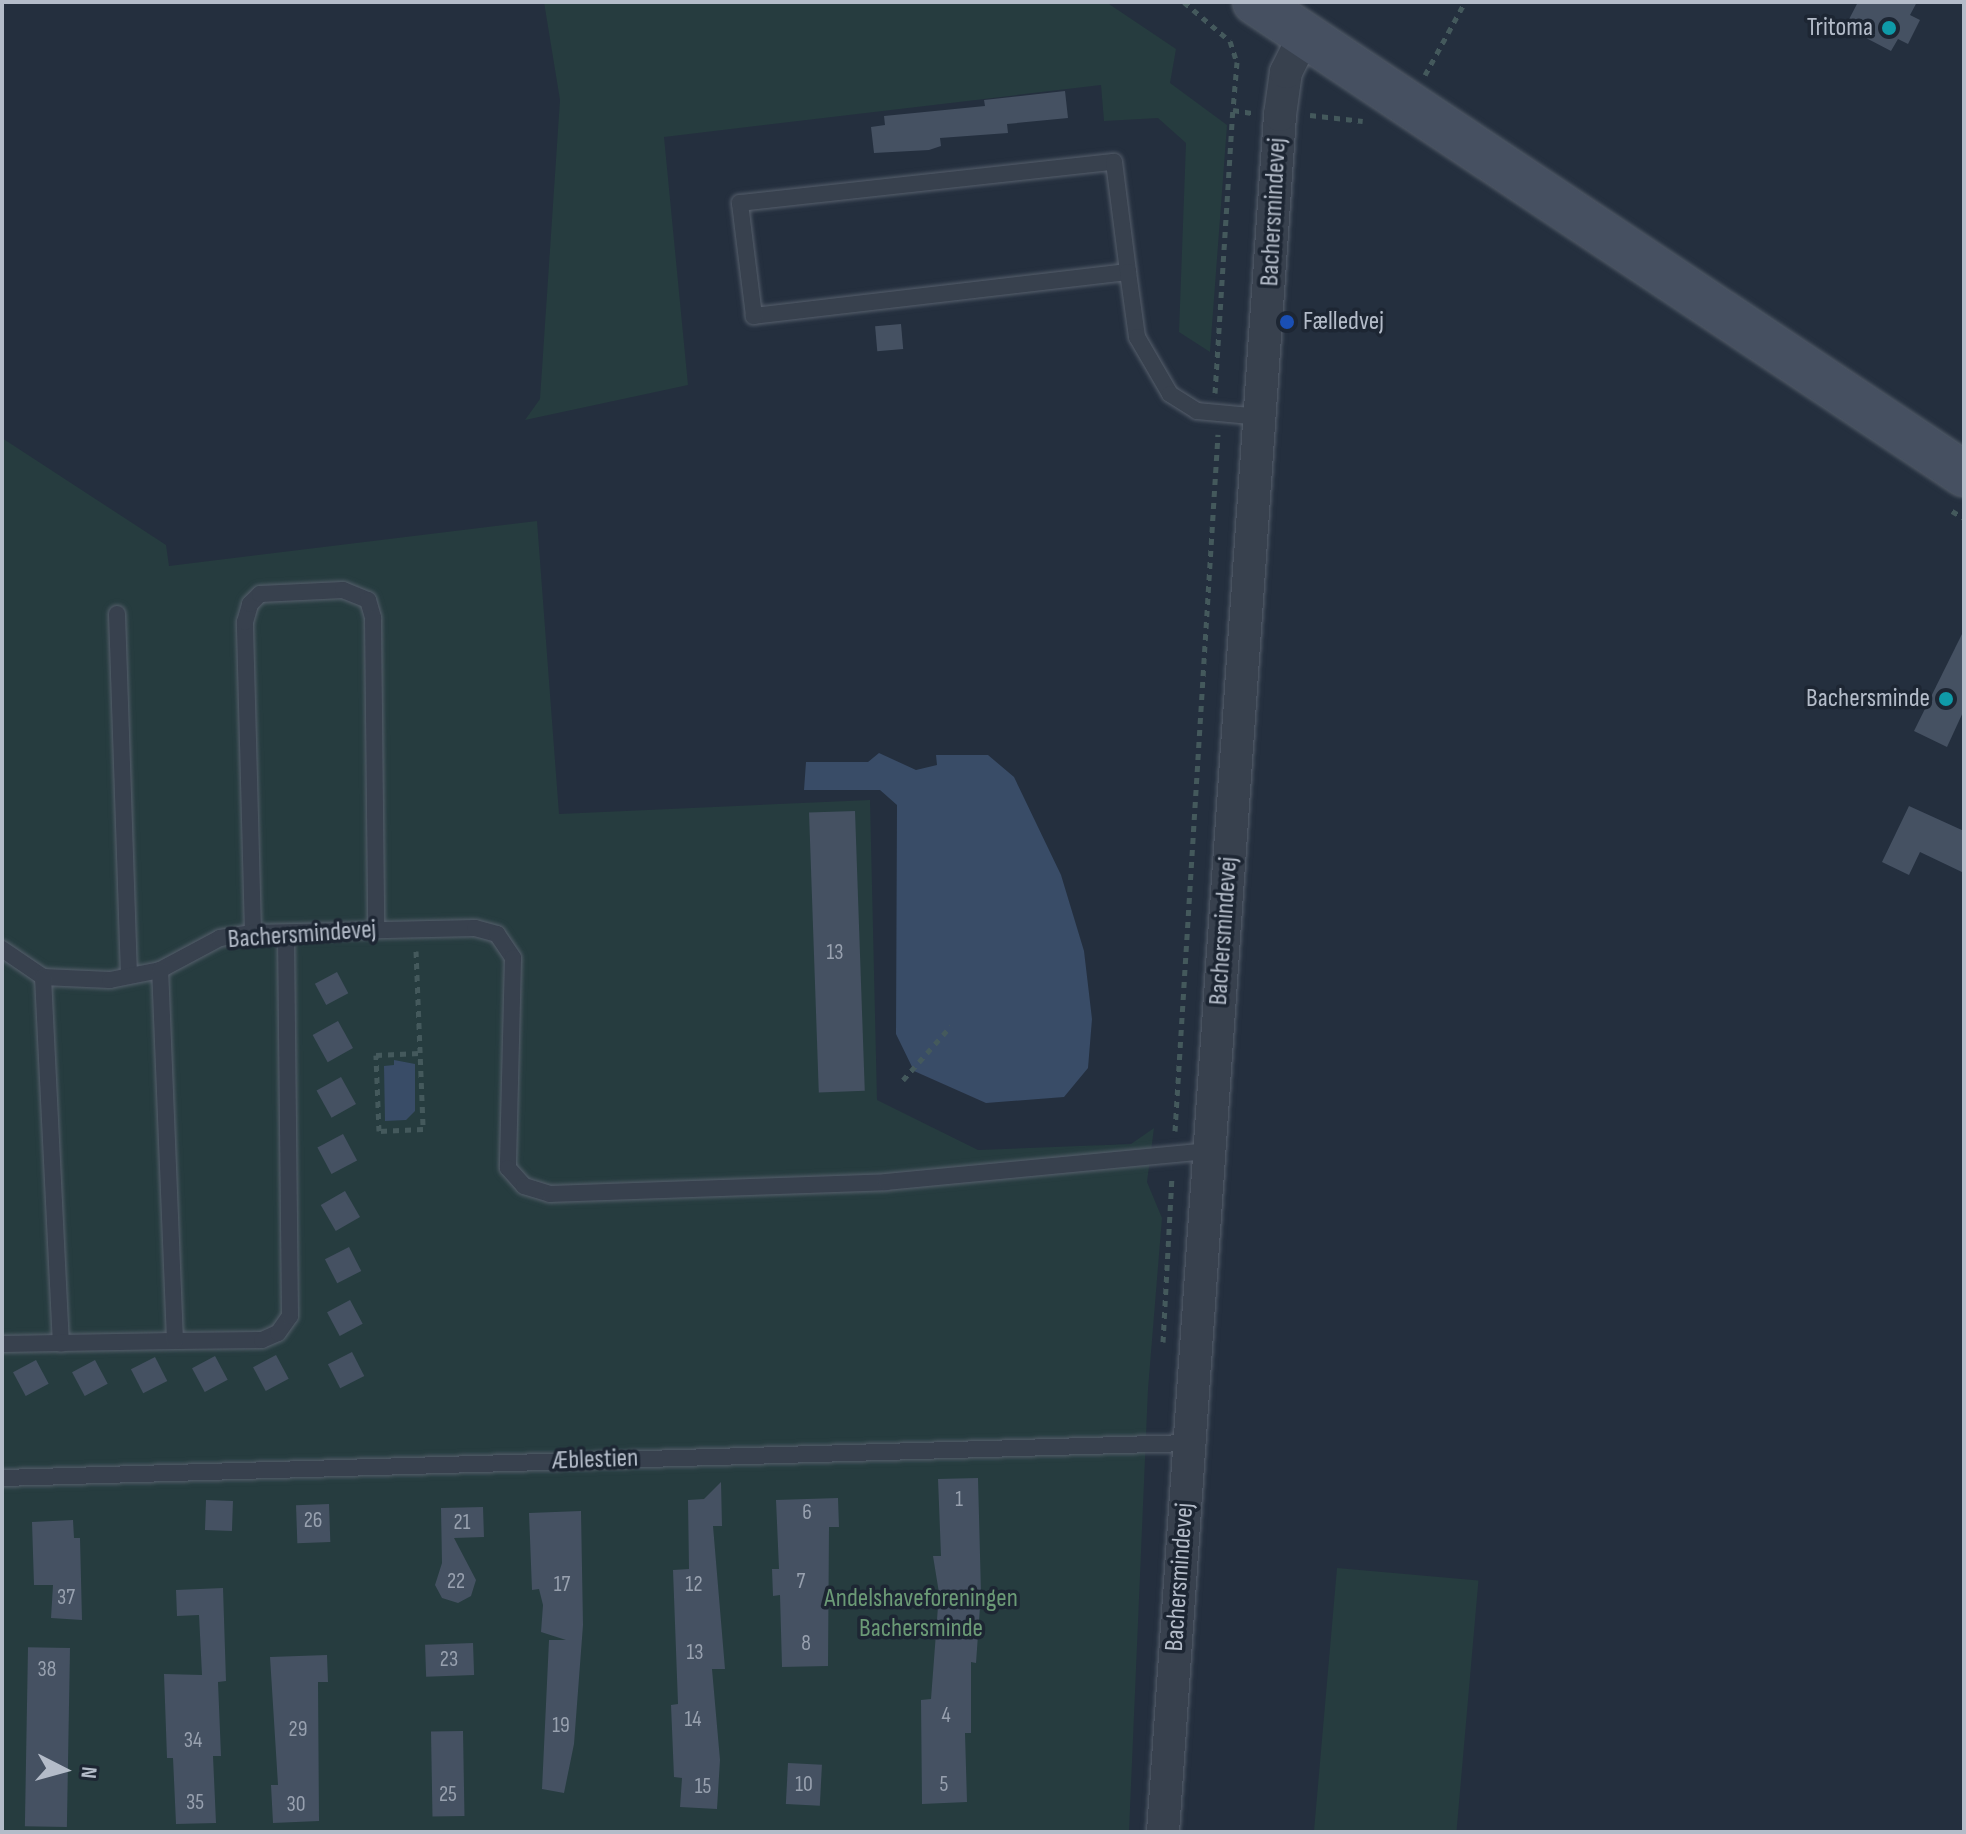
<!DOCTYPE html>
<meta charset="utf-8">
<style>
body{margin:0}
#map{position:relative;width:1966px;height:1834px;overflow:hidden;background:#242f3e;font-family:"Sofia Sans Condensed",sans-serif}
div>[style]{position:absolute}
.green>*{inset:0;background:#263c3f;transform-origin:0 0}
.water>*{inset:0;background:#394c67}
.building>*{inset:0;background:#455162;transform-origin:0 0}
.path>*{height:5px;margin-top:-2.5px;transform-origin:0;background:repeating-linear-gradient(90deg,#44595c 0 6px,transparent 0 12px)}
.roads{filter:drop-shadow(0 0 2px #565f6c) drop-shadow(0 0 2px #565f6c)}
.lane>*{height:16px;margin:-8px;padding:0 8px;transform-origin:8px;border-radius:8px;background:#38414e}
.street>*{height:32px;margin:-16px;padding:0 16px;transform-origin:16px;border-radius:16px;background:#38414e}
.secondary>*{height:44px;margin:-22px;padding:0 22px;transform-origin:22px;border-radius:22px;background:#465061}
.dots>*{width:22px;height:22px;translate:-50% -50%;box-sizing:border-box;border:4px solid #1d2633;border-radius:50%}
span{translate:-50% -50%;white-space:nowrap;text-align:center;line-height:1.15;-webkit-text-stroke:7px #1d2633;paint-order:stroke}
.number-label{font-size:22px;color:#98a1af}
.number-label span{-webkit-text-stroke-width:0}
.poi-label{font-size:26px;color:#b4bcc9}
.right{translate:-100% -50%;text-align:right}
.left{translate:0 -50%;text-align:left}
.street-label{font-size:26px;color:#b4bcc9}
.park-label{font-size:26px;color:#6b9a76}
.frame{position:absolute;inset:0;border:4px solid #b4bcc9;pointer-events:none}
.north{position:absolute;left:24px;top:1730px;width:80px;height:80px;-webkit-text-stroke:6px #1d2633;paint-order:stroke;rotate:96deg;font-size:22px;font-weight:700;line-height:32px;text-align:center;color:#b4bcc9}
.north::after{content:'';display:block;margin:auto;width:28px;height:36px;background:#b4bcc9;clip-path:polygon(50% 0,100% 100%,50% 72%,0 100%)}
</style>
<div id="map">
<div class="green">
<div style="clip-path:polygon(544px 2px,1106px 2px,1176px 49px,1170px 83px,1227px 125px,1210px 352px,1179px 332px,1186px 143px,1158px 118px,1104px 121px,1101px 85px,664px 137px,688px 385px,525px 420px,540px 399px,560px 100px)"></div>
<div style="clip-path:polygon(2px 438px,166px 545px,169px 566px,537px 521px,559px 814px,870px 800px,877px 1100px,978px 1150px,1131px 1144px,1154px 1128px,1147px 1182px,1162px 1218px,1148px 1389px,1129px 1832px,2px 1832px)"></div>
<div style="left:1337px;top:1568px;width:142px;height:265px;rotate:5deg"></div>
</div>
<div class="water">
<div style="clip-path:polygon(879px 753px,916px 770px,937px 765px,936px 755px,988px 755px,1014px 777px,1061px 875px,1084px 951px,1092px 1019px,1088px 1068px,1064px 1097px,986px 1103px,914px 1071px,896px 1034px,897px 805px,880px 790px,804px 790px,806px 762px,868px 762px)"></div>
<div style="clip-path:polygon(394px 1060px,415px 1064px,415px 1111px,406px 1120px,385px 1121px,384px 1066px,394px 1065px)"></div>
</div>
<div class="building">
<div style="clip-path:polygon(1858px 2px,1917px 2px,1910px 15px,1920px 20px,1908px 44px,1898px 39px,1891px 51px,1845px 27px)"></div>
<div style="clip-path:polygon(1065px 91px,1068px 118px,1007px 124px,1008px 133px,940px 138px,941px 146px,929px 150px,874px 153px,871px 127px,885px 125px,884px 116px,985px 106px,984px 100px)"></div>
<div style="left:901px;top:324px;width:25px;height:26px;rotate:85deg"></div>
<div style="clip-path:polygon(1964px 630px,1964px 710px,1947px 747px,1914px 731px)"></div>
<div style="clip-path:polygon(1909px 806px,1964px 831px,1964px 873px,1920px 852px,1909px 875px,1882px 862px)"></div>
<div style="left:855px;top:811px;width:280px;height:46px;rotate:88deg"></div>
<div style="left:337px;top:972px;width:24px;height:25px;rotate:62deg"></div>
<div style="left:338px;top:1021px;width:31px;height:29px;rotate:61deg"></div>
<div style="left:341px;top:1077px;width:31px;height:28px;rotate:61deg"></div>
<div style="left:343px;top:1134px;width:30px;height:29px;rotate:62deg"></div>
<div style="left:345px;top:1191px;width:30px;height:28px;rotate:60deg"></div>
<div style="left:349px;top:1247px;width:27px;height:27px;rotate:63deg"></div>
<div style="left:350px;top:1300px;width:27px;height:26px;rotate:62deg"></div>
<div style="left:352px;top:1352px;width:27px;height:27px;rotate:63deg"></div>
<div style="left:276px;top:1355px;width:27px;height:26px;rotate:62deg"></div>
<div style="left:215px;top:1356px;width:27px;height:26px;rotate:62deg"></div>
<div style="left:155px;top:1357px;width:27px;height:27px;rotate:63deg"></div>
<div style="left:36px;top:1360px;width:27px;height:26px;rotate:62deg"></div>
<div style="left:95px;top:1360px;width:27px;height:26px;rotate:62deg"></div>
<div style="clip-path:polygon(978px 1478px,981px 1593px,976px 1663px,971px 1662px,971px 1733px,965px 1733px,967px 1802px,922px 1804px,921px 1700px,931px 1699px,939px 1593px,933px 1556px,941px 1556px,938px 1479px)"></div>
<div style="clip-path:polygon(721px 1482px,722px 1526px,713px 1526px,725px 1669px,712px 1669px,720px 1760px,717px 1809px,680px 1807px,682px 1778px,674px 1777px,671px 1705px,678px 1704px,673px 1570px,689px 1569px,688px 1500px,704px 1499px)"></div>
<div style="clip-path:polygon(838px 1498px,839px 1527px,829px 1527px,828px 1666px,782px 1667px,780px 1595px,773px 1596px,772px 1569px,779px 1569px,776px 1500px)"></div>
<div style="left:206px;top:1500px;width:27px;height:30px;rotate:2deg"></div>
<div style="left:329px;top:1504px;width:38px;height:33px;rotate:88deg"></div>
<div style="clip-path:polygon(483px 1507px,484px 1537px,454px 1538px,476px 1580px,471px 1596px,458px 1603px,442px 1598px,435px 1585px,442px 1563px,441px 1508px)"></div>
<div style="clip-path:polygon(581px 1511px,583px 1625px,574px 1744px,564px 1793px,542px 1789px,549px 1640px,566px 1640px,541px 1632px,543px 1605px,539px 1589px,532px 1590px,529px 1513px)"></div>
<div style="clip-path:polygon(73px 1520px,74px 1538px,80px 1538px,82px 1620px,51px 1618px,53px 1585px,34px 1585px,32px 1522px)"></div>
<div style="clip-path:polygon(223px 1588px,226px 1681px,218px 1682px,221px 1756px,213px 1756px,216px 1823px,176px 1824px,173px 1758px,167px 1758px,164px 1674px,202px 1675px,199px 1615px,177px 1616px,176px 1590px)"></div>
<div style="left:473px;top:1643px;width:32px;height:48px;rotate:88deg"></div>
<div style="left:70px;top:1648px;width:179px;height:42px;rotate:91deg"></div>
<div style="clip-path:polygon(327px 1655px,328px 1682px,318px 1682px,319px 1821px,273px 1823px,271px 1785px,278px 1785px,270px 1657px)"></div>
<div style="left:463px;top:1731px;width:85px;height:32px;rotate:89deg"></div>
<div style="left:788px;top:1763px;width:34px;height:41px;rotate:3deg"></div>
</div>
<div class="path">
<div style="left:1184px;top:2px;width:60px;rotate:40.3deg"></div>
<div style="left:1230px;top:41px;width:22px;rotate:72deg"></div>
<div style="left:1237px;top:62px;width:48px;rotate:94.8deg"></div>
<div style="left:1233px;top:110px;width:19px;rotate:9deg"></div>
<div style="left:1425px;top:75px;width:83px;rotate:-61.3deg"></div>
<div style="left:1310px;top:115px;width:53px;rotate:6.5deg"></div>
<div style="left:1215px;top:393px;width:284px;rotate:-86.4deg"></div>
<div style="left:1952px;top:511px;width:14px;rotate:30deg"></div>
<div style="left:416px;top:951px;width:178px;rotate:87.7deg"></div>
<div style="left:423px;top:1129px;width:44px;rotate:177.4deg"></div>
<div style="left:379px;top:1131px;width:76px;rotate:-92.3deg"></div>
<div style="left:376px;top:1055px;width:44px;rotate:-2.6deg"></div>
<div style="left:903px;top:1080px;width:72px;rotate:-48.4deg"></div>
<div style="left:1175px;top:1131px;width:698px;rotate:-86.47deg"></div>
<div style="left:1163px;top:1342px;width:165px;rotate:-86.9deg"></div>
</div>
<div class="roads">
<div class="lane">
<div style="left:1128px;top:272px;width:377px;rotate:173.3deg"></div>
<div style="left:754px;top:316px;width:114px;rotate:-97.1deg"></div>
<div style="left:740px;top:203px;width:376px;rotate:-6.3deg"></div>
<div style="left:1114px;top:162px;width:111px;rotate:82.7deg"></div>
<div style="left:1128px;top:272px;width:66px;rotate:82.1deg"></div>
<div style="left:1137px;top:337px;width:66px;rotate:59.9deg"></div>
<div style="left:1170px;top:394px;width:32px;rotate:32deg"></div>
<div style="left:1197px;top:411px;width:64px;rotate:5.4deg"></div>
<div style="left:117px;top:614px;width:361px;rotate:88.1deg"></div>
<div style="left:253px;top:933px;width:311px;rotate:-91.5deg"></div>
<div style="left:245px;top:622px;width:19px;rotate:-74deg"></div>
<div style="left:250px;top:604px;width:14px;rotate:-45deg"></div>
<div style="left:260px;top:594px;width:83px;rotate:-2.8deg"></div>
<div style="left:343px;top:590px;width:27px;rotate:22deg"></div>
<div style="left:368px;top:600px;width:19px;rotate:74deg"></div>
<div style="left:373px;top:618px;width:311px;rotate:89.4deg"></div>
<div style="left:2px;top:949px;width:50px;rotate:34.3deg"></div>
<div style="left:43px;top:977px;width:67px;rotate:2.6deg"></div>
<div style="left:110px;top:980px;width:51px;rotate:-11.3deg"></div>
<div style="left:160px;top:970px;width:68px;rotate:-28.1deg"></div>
<div style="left:220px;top:938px;width:33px;rotate:-9deg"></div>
<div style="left:253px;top:933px;width:222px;rotate:-1.3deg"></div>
<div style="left:475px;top:928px;width:23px;rotate:15deg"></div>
<div style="left:497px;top:934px;width:29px;rotate:56deg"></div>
<div style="left:513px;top:958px;width:210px;rotate:91.4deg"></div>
<div style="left:508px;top:1168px;width:24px;rotate:48deg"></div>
<div style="left:524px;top:1186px;width:27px;rotate:17deg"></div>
<div style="left:550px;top:1194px;width:336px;rotate:-2deg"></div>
<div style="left:886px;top:1182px;width:322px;rotate:-5.5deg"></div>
<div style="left:43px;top:977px;width:367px;rotate:87.2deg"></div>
<div style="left:175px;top:1341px;width:87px;rotate:-0.7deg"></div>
<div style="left:262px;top:1340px;width:17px;rotate:-24deg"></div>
<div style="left:278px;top:1333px;width:21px;rotate:-55deg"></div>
<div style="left:290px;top:1316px;width:383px;rotate:-90.6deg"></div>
<div style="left:2px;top:1344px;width:173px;rotate:-1deg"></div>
<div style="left:175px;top:1341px;width:371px;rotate:-92.3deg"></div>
<div style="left:2px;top:1478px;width:1187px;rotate:-1.69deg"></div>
</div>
<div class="street">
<div style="left:1163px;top:1832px;width:1721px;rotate:-86.1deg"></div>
<div style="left:1280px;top:115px;width:43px;rotate:-82.1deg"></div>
<div style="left:1286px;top:72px;width:42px;rotate:-63.4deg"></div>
</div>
<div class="secondary">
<div style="left:1255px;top:2px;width:852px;rotate:33.65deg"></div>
</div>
</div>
<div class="dots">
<div style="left:1889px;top:28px;background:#0f9aa8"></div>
<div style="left:1287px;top:322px;background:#1a4fb4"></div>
<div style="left:1946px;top:699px;background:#0f9aa8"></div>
</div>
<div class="number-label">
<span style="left:835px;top:953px">13</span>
<span style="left:959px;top:1500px">1</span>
<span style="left:807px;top:1513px">6</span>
<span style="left:313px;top:1521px">26</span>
<span style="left:462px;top:1523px">21</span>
<span style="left:456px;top:1582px">22</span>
<span style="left:801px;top:1582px">7</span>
<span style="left:562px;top:1585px">17</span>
<span style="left:694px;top:1585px">12</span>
<span style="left:66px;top:1598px">37</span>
<span style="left:806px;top:1644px">8</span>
<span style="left:695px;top:1653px">13</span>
<span style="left:449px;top:1660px">23</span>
<span style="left:47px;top:1670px">38</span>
<span style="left:946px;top:1716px">4</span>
<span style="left:693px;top:1720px">14</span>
<span style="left:561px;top:1726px">19</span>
<span style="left:298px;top:1730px">29</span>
<span style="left:193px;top:1741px">34</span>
<span style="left:804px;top:1785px">10</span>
<span style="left:944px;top:1785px">5</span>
<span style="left:703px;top:1787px">15</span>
<span style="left:448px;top:1795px">25</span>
<span style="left:195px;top:1803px">35</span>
<span style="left:296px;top:1805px">30</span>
</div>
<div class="poi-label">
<span class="right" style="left:1873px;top:28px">Tritoma</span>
<span class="left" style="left:1303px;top:322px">Fælledvej</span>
<span class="right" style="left:1930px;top:699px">Bachersminde</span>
</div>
<div class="street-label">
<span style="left:1274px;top:212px;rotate:-87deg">Bachersmindevej</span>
<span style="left:1224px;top:931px;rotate:-86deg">Bachersmindevej</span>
<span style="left:302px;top:935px;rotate:-4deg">Bachersmindevej</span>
<span style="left:595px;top:1460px;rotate:-2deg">Æblestien</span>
<span style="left:1180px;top:1577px;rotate:-86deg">Bachersmindevej</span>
</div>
<div class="park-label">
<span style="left:921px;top:1614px">Andelshaveforeningen<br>Bachersminde</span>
</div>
<div class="frame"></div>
<div class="north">N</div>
</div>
